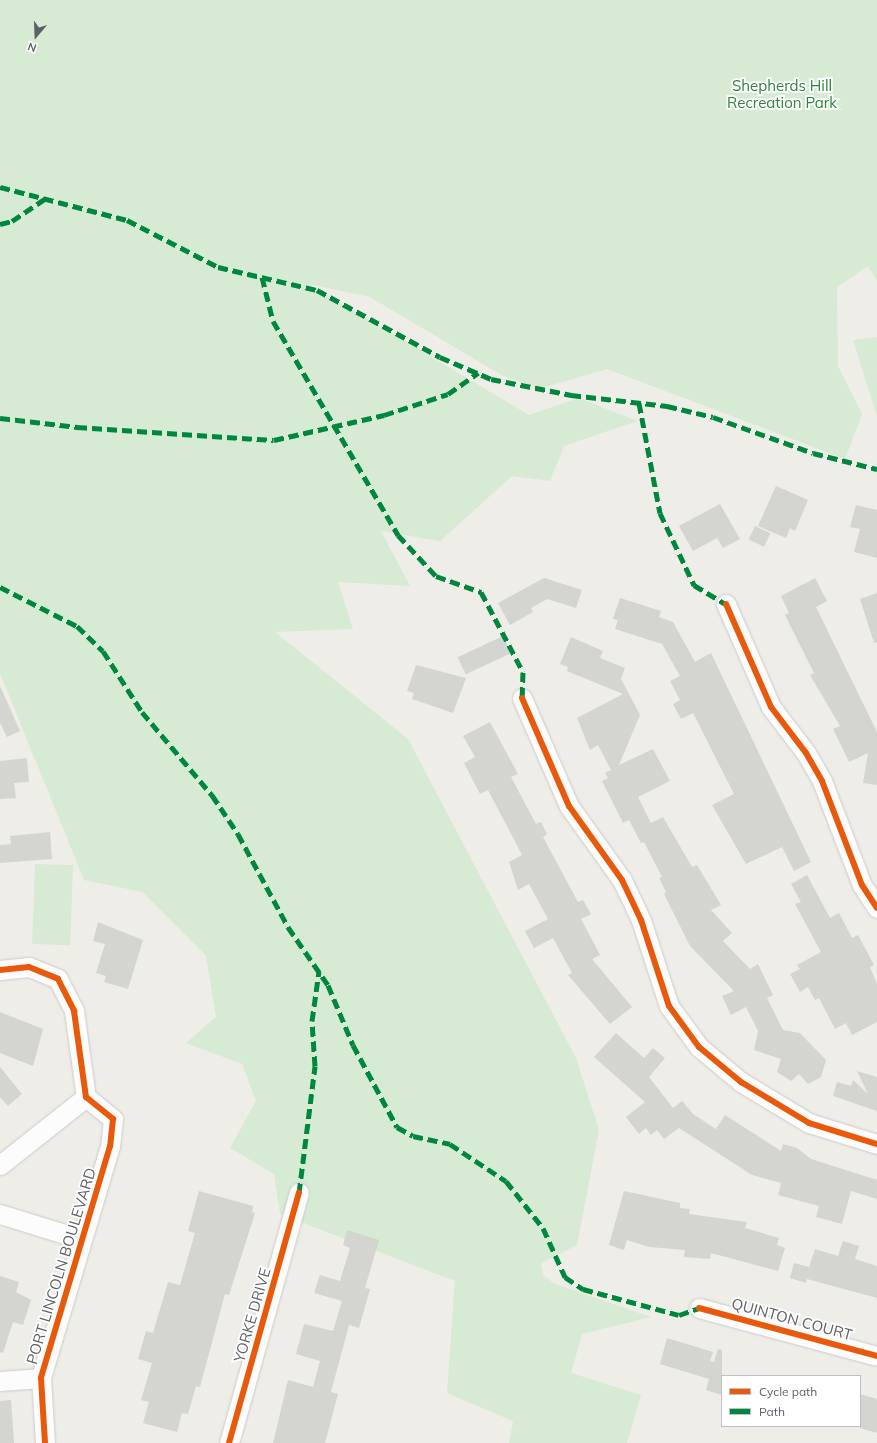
<!DOCTYPE html>
<style>
body{margin:0}
#map{position:relative;width:877px;height:1443px;overflow:hidden;background:#eeede8;font-family:Mulish,sans-serif}
div>[style]{position:absolute}
.green>*{inset:0;background:#d6ead4;transform-origin:0 0}
.building>*{inset:0;background:#d4d4d1;transform-origin:0 0}
.roads{filter:drop-shadow(0 0 1px #cbcbca) drop-shadow(0 0 1px #cbcbca)}
.street>*{height:19px;margin:-9.5px;padding:0 9.5px;transform-origin:9.5px;border-radius:9.5px;background:#fcfcfc}
.quiet>*{height:5px;margin-top:-2.5px;transform-origin:0;background:repeating-linear-gradient(90deg,#00873e 0 10px,transparent 0 15px)}
.cycleway>*{height:6px;margin:-3px;padding:0 3px;transform-origin:3px;border-radius:3px;background:#e8590c}
span{translate:-50% -50%;white-space:nowrap;text-align:center;line-height:1.15;-webkit-text-stroke:3.5px #fff;paint-order:stroke}
.park-label{font-size:15px;color:#31823a}
.street-label{font-size:15px;color:#5d6167}
.legend{position:absolute;left:721px;top:1375px;width:140px;height:52px;box-sizing:border-box;background:#fff;border:1px solid #bec0c2;margin:0;padding:5px 7px;list-style:none;font-size:12px;color:#5d6167}
.legend li{display:flex;align-items:center;gap:8px;height:20px}
.legend b{width:20px;border:1px solid #bec0c2}
.north{position:absolute;left:16px;top:16px;width:40px;height:40px;-webkit-text-stroke:3px #fff;paint-order:stroke;rotate:199deg;font-size:11px;font-weight:700;line-height:16px;text-align:center;color:#5d6167}
.north::after{content:'';display:block;margin:auto;width:14px;height:18px;background:#5d6167;clip-path:polygon(50% 0,100% 100%,50% 72%,0 100%)}
</style>
<div id="map">
<div class="green">
<div style="clip-path:polygon(0 0,877px 0,877px 281px,868px 266px,837px 287px,838px 366px,862px 414px,845px 459px,607px 369px,542px 388px,505px 377px,370px 297px,309px 284px,529px 415px,579px 398px,637px 421px,564px 446px,550px 481px,512px 476px,440px 541px,381px 531px,410px 586px,338px 582px,353px 629px,275px 632px,408px 739px,576px 1058px,599px 1130px,577px 1245px,541px 1263px,543px 1275px,555px 1284px,651px 1317px,582px 1334px,571px 1373px,641px 1395px,627px 1443px,509px 1443px,513px 1421px,447px 1393px,455px 1281px,280px 1214px,274px 1174px,230px 1148px,256px 1101px,242px 1064px,186px 1043px,216px 1017px,206px 956px,143px 892px,84px 880px,0 673px)"></div>
<div style="clip-path:polygon(876px 337px,877px 338px,877px 417px,853px 340px)"></div>
<div style="left:35px;top:864px;width:38px;height:80px;rotate:2deg"></div>
</div>
<div class="building">
<div style="clip-path:polygon(776px 486px,808px 500px,795px 531px,790px 528px,786px 538px,758px 526px)"></div>
<div style="clip-path:polygon(720px 504px,740px 539px,723px 548px,717px 538px,693px 551px,679px 526px)"></div>
<div style="clip-path:polygon(856px 505px,877px 510px,877px 558px,854px 552px,860px 529px,850px 527px)"></div>
<div style="left:755px;top:526px;width:17px;height:15px;rotate:25deg"></div>
<div style="clip-path:polygon(544px 578px,582px 590px,576px 608px,547px 599px,531px 608px,533px 612px,510px 625px,498px 603px)"></div>
<div style="clip-path:polygon(815px 578px,827px 601px,816px 607px,877px 732px,877px 785px,863px 783px,868px 753px,849px 762px,833px 729px,840px 726px,810px 675px,814px 673px,785px 615px,789px 613px,781px 596px)"></div>
<div style="clip-path:polygon(877px 593px,877px 642px,874px 643px,860px 599px)"></div>
<div style="clip-path:polygon(620px 598px,661px 611px,659px 617px,673px 622px,695px 662px,711px 653px,811px 862px,794px 871px,782px 847px,746px 864px,712px 805px,734px 794px,693px 713px,681px 719px,673px 704px,680px 700px,670px 681px,680px 676px,662px 644px,615px 629px,618px 620px,613px 619px)"></div>
<div style="left:503px;top:636px;width:19px;height:50px;rotate:65deg"></div>
<div style="clip-path:polygon(571px 637px,603px 651px,600px 658px,625px 668px,621px 679px,640px 715px,619px 765px,653px 749px,670px 781px,638px 797px,651px 823px,663px 817px,692px 867px,697px 865px,721px 905px,711px 910px,732px 933px,723px 941px,750px 969px,758px 964px,773px 995px,767px 998px,783px 1030px,800px 1033px,826px 1060px,821px 1077px,808px 1084px,799px 1074px,791px 1081px,777px 1072px,781px 1059px,754px 1050px,758px 1031px,746px 1007px,731px 1015px,722px 996px,734px 991px,690px 946px,664px 894px,666px 892px,659px 878px,662px 877px,644px 842px,641px 843px,629px 820px,623px 823px,602px 781px,608px 778px,605px 773px,611px 770px,598px 745px,590px 750px,577px 718px,623px 694px,567px 671px,568px 667px,560px 664px)"></div>
<div style="clip-path:polygon(416px 665px,466px 678px,453px 713px,412px 699px,414px 693px,407px 691px)"></div>
<div style="clip-path:polygon(0 686px,20px 731px,7px 737px,0 723px)"></div>
<div style="clip-path:polygon(490px 722px,518px 774px,511px 777px,536px 824px,541px 822px,547px 834px,543px 837px,578px 902px,583px 900px,591px 914px,581px 919px,600px 955px,592px 959px,632px 1007px,610px 1024px,568px 975px,572px 973px,553px 938px,534px 948px,525px 931px,548px 919px,529px 884px,518px 890px,509px 862px,522px 855px,488px 790px,480px 794px,464px 763px,475px 757px,463px 736px)"></div>
<div style="clip-path:polygon(27px 758px,29px 782px,14px 783px,16px 798px,0 799px,0 761px)"></div>
<div style="clip-path:polygon(50px 832px,52px 859px,0 863px,0 845px,11px 844px,10px 836px)"></div>
<div style="clip-path:polygon(807px 875px,830px 918px,839px 913px,852px 938px,858px 935px,874px 965px,870px 967px,877px 984px,877px 1022px,852px 1035px,846px 1023px,835px 1029px,819px 998px,815px 1000px,808px 987px,800px 992px,790px 974px,800px 969px,797px 965px,821px 952px,795px 904px,801px 902px,791px 884px)"></div>
<div style="clip-path:polygon(98px 922px,143px 940px,128px 989px,104px 982px,106px 976px,96px 973px,105px 944px,93px 941px)"></div>
<div style="clip-path:polygon(0 1012px,43px 1029px,33px 1066px,0 1053px)"></div>
<div style="clip-path:polygon(616px 1033px,644px 1058px,653px 1048px,665px 1058px,649px 1077px,673px 1108px,682px 1101px,693px 1114px,716px 1129px,725px 1115px,781px 1151px,783px 1144px,797px 1148px,811px 1159px,877px 1180px,877px 1199px,851px 1191px,842px 1224px,816px 1217px,819px 1206px,778px 1195px,781px 1183px,752px 1175px,679px 1128px,664px 1139px,657px 1130px,651px 1135px,646px 1128px,639px 1134px,626px 1117px,645px 1102px,594px 1057px)"></div>
<div style="clip-path:polygon(0 1067px,22px 1094px,8px 1106px,0 1097px)"></div>
<div style="clip-path:polygon(857px 1071px,877px 1077px,877px 1111px,833px 1096px,837px 1082px,851px 1086px,853px 1080px,868px 1094px)"></div>
<div style="clip-path:polygon(199px 1191px,253px 1206px,252px 1212px,255px 1213px,229px 1295px,225px 1294px,200px 1387px,196px 1386px,188px 1414px,182px 1413px,177px 1432px,143px 1423px,149px 1402px,141px 1400px,152px 1363px,138px 1359px,146px 1331px,153px 1333px,168px 1282px,180px 1285px,195px 1233px,188px 1231px)"></div>
<div style="clip-path:polygon(624px 1191px,680px 1203px,680px 1208px,690px 1209px,689px 1214px,747px 1222px,745px 1228px,779px 1238px,777px 1245px,785px 1248px,778px 1271px,711px 1253px,710px 1259px,684px 1257px,685px 1250px,649px 1247px,627px 1240px,624px 1250px,609px 1245px)"></div>
<div style="clip-path:polygon(347px 1230px,379px 1240px,365px 1288px,370px 1289px,359px 1328px,349px 1325px,331px 1392px,338px 1394px,325px 1443px,273px 1443px,288px 1380px,313px 1387px,320px 1361px,296px 1354px,304px 1324px,333px 1331px,342px 1301px,314px 1293px,320px 1275px,340px 1281px,350px 1248px,343px 1245px)"></div>
<div style="clip-path:polygon(843px 1241px,859px 1246px,855px 1259px,877px 1266px,877px 1298px,807px 1279px,806px 1283px,790px 1278px,794px 1263px,809px 1267px,815px 1249px,838px 1256px)"></div>
<div style="clip-path:polygon(0 1276px,19px 1282px,16px 1292px,31px 1300px,23px 1325px,13px 1322px,3px 1353px,0 1352px)"></div>
<div style="clip-path:polygon(667px 1338px,713px 1352px,710px 1361px,714px 1362px,718px 1349px,722px 1350px,722px 1395px,706px 1390px,709px 1379px,660px 1364px)"></div>
<div style="clip-path:polygon(860px 1394px,877px 1399px,877px 1433px,860px 1428px)"></div>
<div style="clip-path:polygon(11px 1400px,14px 1443px,0 1443px,0 1401px)"></div>
</div>
<div class="roads">
<div class="street">
<div style="left:726px;top:604px;width:112px;rotate:66.4deg"></div>
<div style="left:771px;top:707px;width:58px;rotate:52.7deg"></div>
<div style="left:806px;top:753px;width:32px;rotate:60deg"></div>
<div style="left:822px;top:781px;width:111px;rotate:69deg"></div>
<div style="left:862px;top:885px;width:27px;rotate:57deg"></div>
<div style="left:522px;top:698px;width:118px;rotate:66.5deg"></div>
<div style="left:569px;top:806px;width:91px;rotate:54.4deg"></div>
<div style="left:622px;top:880px;width:44px;rotate:64.6deg"></div>
<div style="left:641px;top:920px;width:90px;rotate:72deg"></div>
<div style="left:669px;top:1006px;width:51px;rotate:53.8deg"></div>
<div style="left:699px;top:1047px;width:55px;rotate:39.8deg"></div>
<div style="left:741px;top:1082px;width:79px;rotate:31.1deg"></div>
<div style="left:809px;top:1123px;width:71px;rotate:17.2deg"></div>
<div style="left:0;top:970px;width:29px;rotate:-6deg"></div>
<div style="left:29px;top:967px;width:31px;rotate:22deg"></div>
<div style="left:58px;top:979px;width:36px;rotate:63deg"></div>
<div style="left:74px;top:1011px;width:87px;rotate:82.1deg"></div>
<div style="left:86px;top:1097px;width:35px;rotate:39deg"></div>
<div style="left:113px;top:1119px;width:27px;rotate:96deg"></div>
<div style="left:110px;top:1146px;width:242px;rotate:106.6deg"></div>
<div style="left:41px;top:1378px;width:65px;rotate:86.5deg"></div>
<div style="left:0;top:1165px;width:110px;rotate:-38.3deg"></div>
<div style="left:0;top:1214px;width:85px;rotate:17.2deg"></div>
<div style="left:699px;top:1308px;width:184px;rotate:15.1deg"></div>
<div style="left:0;top:1381px;width:41px;rotate:-4.2deg"></div>
<div style="left:229px;top:1443px;width:260px;rotate:-74.4deg"></div>
</div>
</div>
<div class="quiet">
<div style="left:0;top:187px;width:131px;rotate:14.6deg"></div>
<div style="left:127px;top:220px;width:102px;rotate:27.3deg"></div>
<div style="left:218px;top:267px;width:102px;rotate:13.1deg"></div>
<div style="left:317px;top:290px;width:140px;rotate:28.6deg"></div>
<div style="left:440px;top:357px;width:56px;rotate:23.3deg"></div>
<div style="left:491px;top:379px;width:82px;rotate:11.3deg"></div>
<div style="left:571px;top:395px;width:97px;rotate:6.5deg"></div>
<div style="left:667px;top:406px;width:47px;rotate:13.4deg"></div>
<div style="left:713px;top:417px;width:106px;rotate:19.8deg"></div>
<div style="left:813px;top:453px;width:66px;rotate:14deg"></div>
<div style="left:0;top:224px;width:12px;rotate:-14deg"></div>
<div style="left:12px;top:221px;width:40px;rotate:-34deg"></div>
<div style="left:262px;top:277px;width:45px;rotate:76deg"></div>
<div style="left:273px;top:321px;width:248px;rotate:59.7deg"></div>
<div style="left:398px;top:535px;width:56px;rotate:47.2deg"></div>
<div style="left:436px;top:576px;width:48px;rotate:19.6deg"></div>
<div style="left:481px;top:592px;width:90px;rotate:62.3deg"></div>
<div style="left:523px;top:672px;width:26px;rotate:92deg"></div>
<div style="left:639px;top:403px;width:112px;rotate:79.2deg"></div>
<div style="left:660px;top:513px;width:80px;rotate:64.7deg"></div>
<div style="left:694px;top:585px;width:37px;rotate:31deg"></div>
<div style="left:0;top:418px;width:78px;rotate:6.7deg"></div>
<div style="left:77px;top:427px;width:197px;rotate:3.8deg"></div>
<div style="left:274px;top:440px;width:113px;rotate:-12.8deg"></div>
<div style="left:384px;top:415px;width:67px;rotate:-18.2deg"></div>
<div style="left:448px;top:394px;width:37px;rotate:-35deg"></div>
<div style="left:0;top:587px;width:86px;rotate:26.9deg"></div>
<div style="left:77px;top:626px;width:36px;rotate:44deg"></div>
<div style="left:103px;top:651px;width:72px;rotate:57.4deg"></div>
<div style="left:142px;top:712px;width:109px;rotate:49.9deg"></div>
<div style="left:212px;top:795px;width:47px;rotate:56.3deg"></div>
<div style="left:238px;top:834px;width:106px;rotate:61.7deg"></div>
<div style="left:288px;top:927px;width:70px;rotate:55.4deg"></div>
<div style="left:328px;top:985px;width:65px;rotate:67.4deg"></div>
<div style="left:353px;top:1045px;width:93px;rotate:61.8deg"></div>
<div style="left:397px;top:1127px;width:18px;rotate:29deg"></div>
<div style="left:413px;top:1136px;width:38px;rotate:12deg"></div>
<div style="left:450px;top:1144px;width:67px;rotate:33.5deg"></div>
<div style="left:506px;top:1181px;width:60px;rotate:51.8deg"></div>
<div style="left:543px;top:1228px;width:54px;rotate:65.8deg"></div>
<div style="left:565px;top:1277px;width:22px;rotate:34deg"></div>
<div style="left:583px;top:1289px;width:99px;rotate:15.2deg"></div>
<div style="left:679px;top:1315px;width:21px;rotate:-19deg"></div>
<div style="left:299px;top:1193px;width:128px;rotate:-82.8deg"></div>
<div style="left:315px;top:1066px;width:45px;rotate:-93.8deg"></div>
<div style="left:312px;top:1021px;width:50px;rotate:-82deg"></div>
</div>
<div class="cycleway">
<div style="left:726px;top:604px;width:112px;rotate:66.4deg"></div>
<div style="left:771px;top:707px;width:58px;rotate:52.7deg"></div>
<div style="left:806px;top:753px;width:32px;rotate:60deg"></div>
<div style="left:822px;top:781px;width:111px;rotate:69deg"></div>
<div style="left:862px;top:885px;width:27px;rotate:57deg"></div>
<div style="left:522px;top:698px;width:118px;rotate:66.5deg"></div>
<div style="left:569px;top:806px;width:91px;rotate:54.4deg"></div>
<div style="left:622px;top:880px;width:44px;rotate:64.6deg"></div>
<div style="left:641px;top:920px;width:90px;rotate:72deg"></div>
<div style="left:669px;top:1006px;width:51px;rotate:53.8deg"></div>
<div style="left:699px;top:1047px;width:55px;rotate:39.8deg"></div>
<div style="left:741px;top:1082px;width:79px;rotate:31.1deg"></div>
<div style="left:809px;top:1123px;width:71px;rotate:17.2deg"></div>
<div style="left:0;top:970px;width:29px;rotate:-6deg"></div>
<div style="left:29px;top:967px;width:31px;rotate:22deg"></div>
<div style="left:58px;top:979px;width:36px;rotate:63deg"></div>
<div style="left:74px;top:1011px;width:87px;rotate:82.1deg"></div>
<div style="left:86px;top:1097px;width:35px;rotate:39deg"></div>
<div style="left:113px;top:1119px;width:27px;rotate:96deg"></div>
<div style="left:110px;top:1146px;width:242px;rotate:106.6deg"></div>
<div style="left:41px;top:1378px;width:65px;rotate:86.5deg"></div>
<div style="left:699px;top:1308px;width:184px;rotate:15.1deg"></div>
<div style="left:229px;top:1443px;width:260px;rotate:-74.4deg"></div>
</div>
<div class="park-label">
<span style="left:782px;top:94px">Shepherds Hill<br>Recreation Park</span>
</div>
<div class="street-label">
<span style="left:61px;top:1266px;rotate:-73deg">PORT LINCOLN BOULEVARD</span>
<span style="left:252px;top:1315px;rotate:-74deg">YORKE DRIVE</span>
<span style="left:792px;top:1319px;rotate:15deg">QUINTON COURT</span>
</div>
<ul class="legend">
<li><b style="height:5px;background:#e8590c"></b>Cycle path</li>
<li><b style="height:5px;background:#00873e"></b>Path</li>
</ul>
<div class="north">N</div>
</div>
